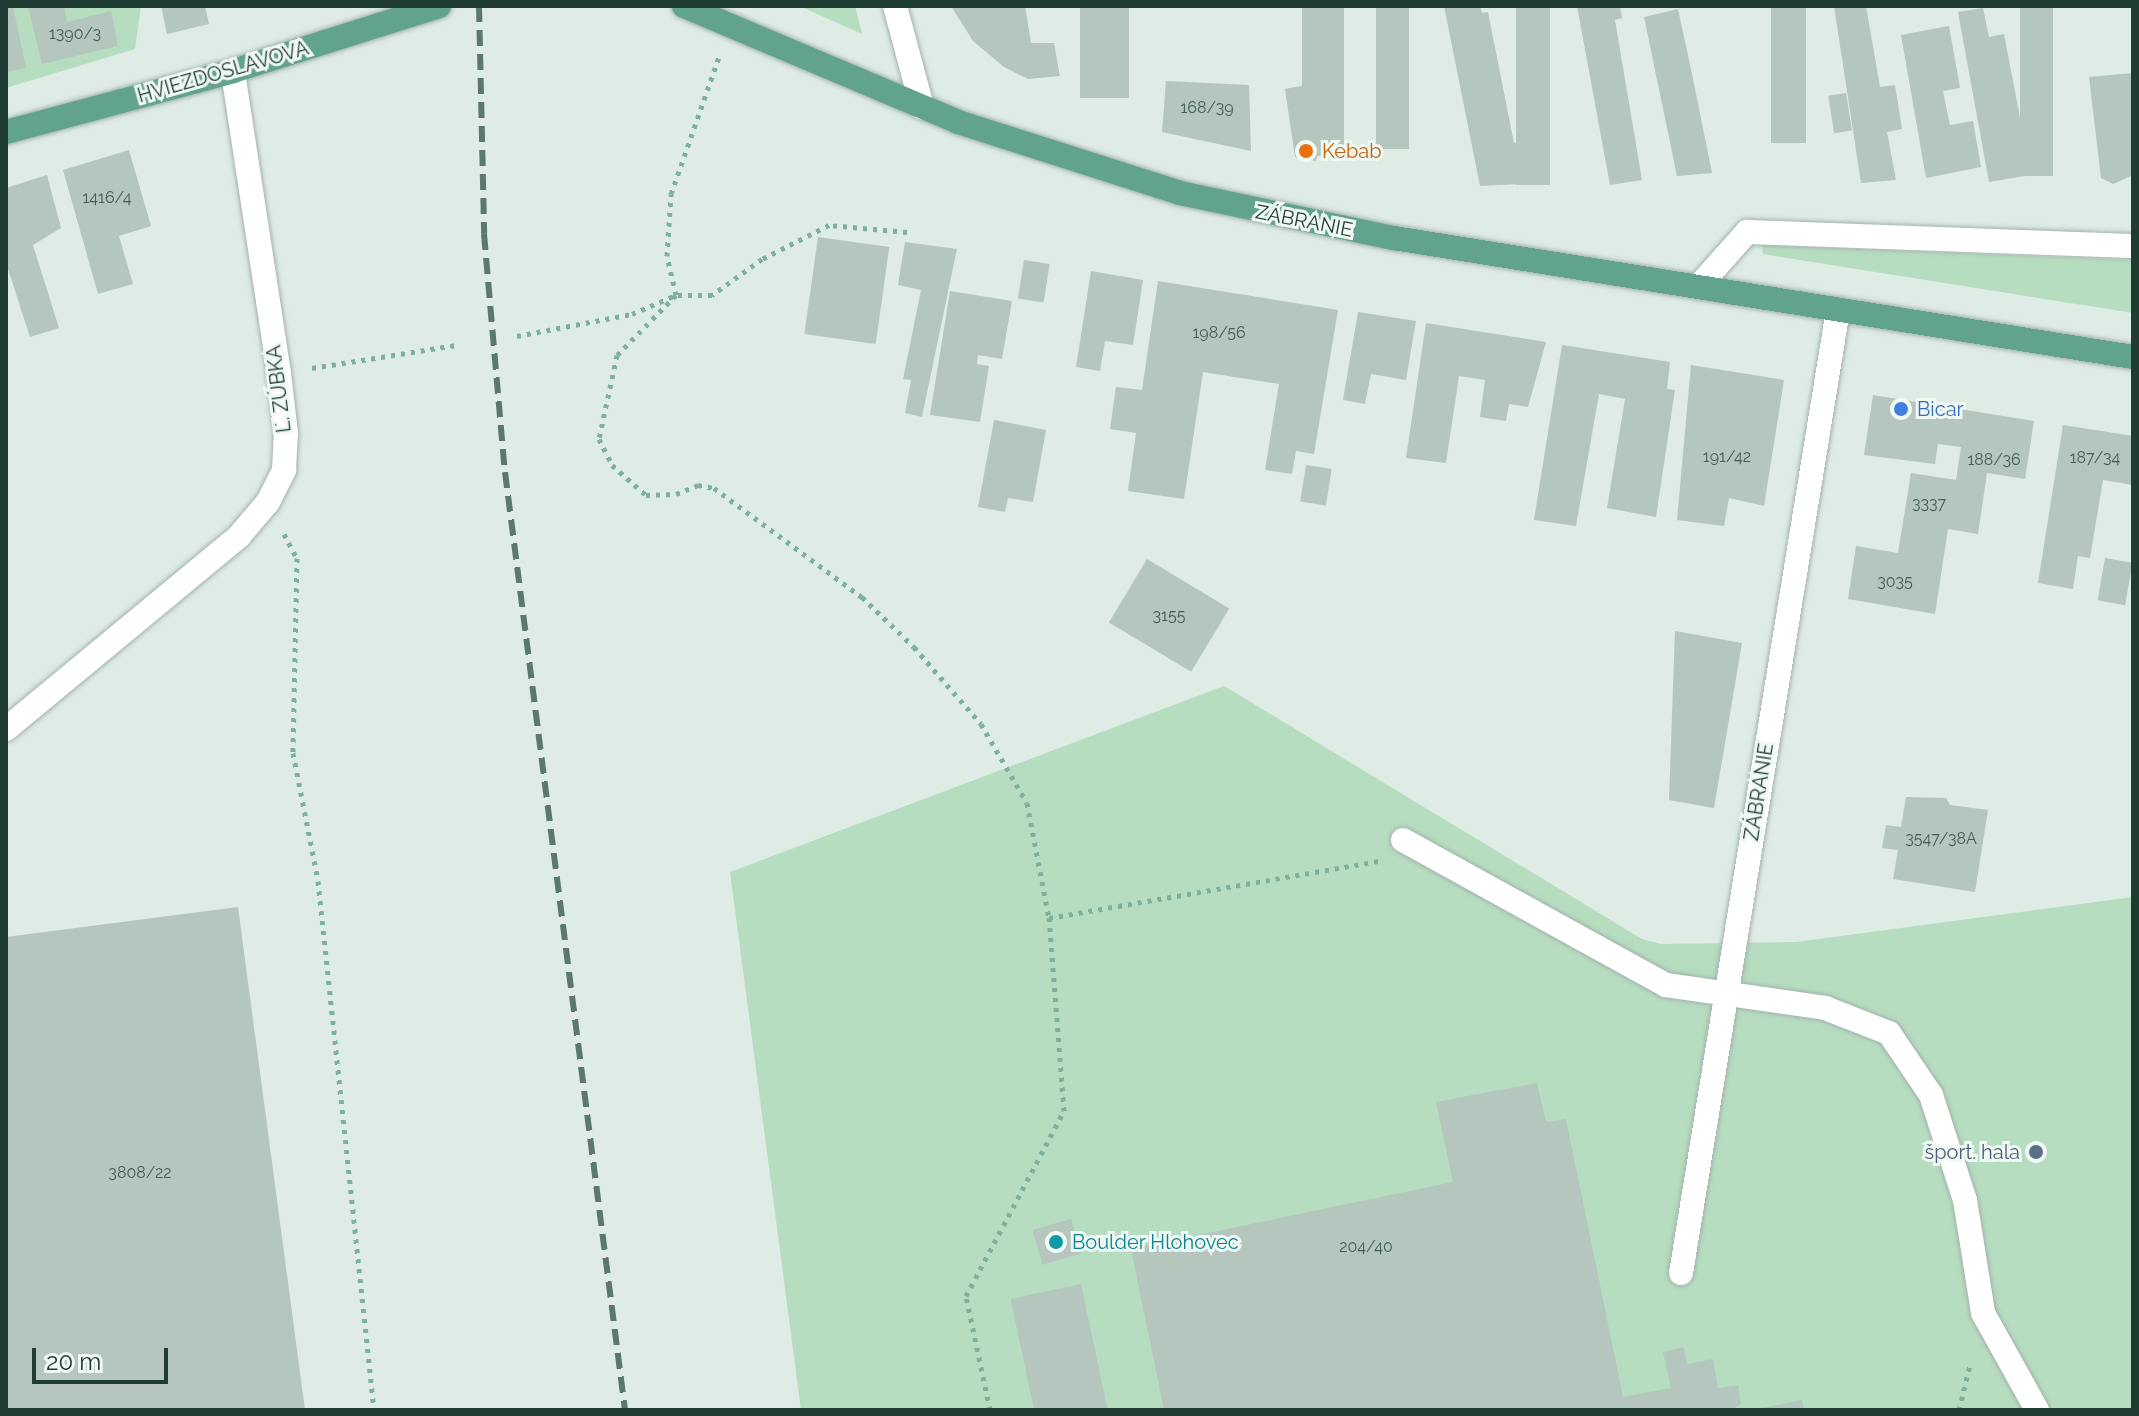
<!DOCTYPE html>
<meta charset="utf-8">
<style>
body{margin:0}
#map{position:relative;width:2139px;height:1416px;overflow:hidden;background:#dfebe5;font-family:Raleway,sans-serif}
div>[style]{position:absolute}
.green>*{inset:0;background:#b7ddc0}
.building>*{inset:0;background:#b4c6be;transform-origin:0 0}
.path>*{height:5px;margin-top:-2.5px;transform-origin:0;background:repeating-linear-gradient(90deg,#7eb09e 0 4px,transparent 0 10px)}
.roads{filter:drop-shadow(0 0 2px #a2b3ac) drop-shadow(0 0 2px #a2b3ac)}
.minor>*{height:24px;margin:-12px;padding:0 12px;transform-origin:12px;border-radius:12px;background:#fff}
.major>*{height:24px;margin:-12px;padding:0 12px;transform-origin:12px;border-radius:12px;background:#62a38f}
.rail>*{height:6px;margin-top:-3px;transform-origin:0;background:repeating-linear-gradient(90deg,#5a786e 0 16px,transparent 0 24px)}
.dots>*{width:22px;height:22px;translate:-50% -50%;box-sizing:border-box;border:4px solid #f0f8f3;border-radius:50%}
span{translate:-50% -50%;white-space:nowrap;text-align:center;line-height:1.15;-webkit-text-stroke:6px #f0f8f3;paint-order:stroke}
.number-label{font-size:16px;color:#445e56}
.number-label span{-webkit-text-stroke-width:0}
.street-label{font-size:20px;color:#1f3c33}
.food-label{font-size:20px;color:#c56008}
.left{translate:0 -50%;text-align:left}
.shop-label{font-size:20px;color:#366cbe}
.service-label{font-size:20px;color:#4e5e75}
.right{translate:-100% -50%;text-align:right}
.culture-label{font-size:20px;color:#0d838f}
.frame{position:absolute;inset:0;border:8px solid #1f3c33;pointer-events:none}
.scale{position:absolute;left:32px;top:1348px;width:136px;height:36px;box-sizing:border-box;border:4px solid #1f3c33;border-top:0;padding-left:10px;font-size:24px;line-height:28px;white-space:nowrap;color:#1f3c33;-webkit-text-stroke:6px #f0f8f3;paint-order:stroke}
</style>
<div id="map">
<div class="green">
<div style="clip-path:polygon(6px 6px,141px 6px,135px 49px,6px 88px)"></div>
<div style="clip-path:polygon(799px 6px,855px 6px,862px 34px)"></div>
<div style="clip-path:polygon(1762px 245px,2133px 260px,2133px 313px,1763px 254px)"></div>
<div style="clip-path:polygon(1224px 686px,1642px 939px,1661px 944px,1796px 942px,2133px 897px,2133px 1410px,801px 1410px,730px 872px)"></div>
</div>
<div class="building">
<div style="clip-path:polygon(13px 6px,26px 68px,6px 72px,6px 7px)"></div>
<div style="clip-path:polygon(28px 6px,64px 6px,67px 22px,111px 11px,118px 46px,42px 64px)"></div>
<div style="clip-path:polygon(161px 6px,205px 6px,209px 24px,167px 34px)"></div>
<div style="clip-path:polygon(951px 6px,1025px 6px,1031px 43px,1054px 43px,1060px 76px,1028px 79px,1004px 67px,973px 41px)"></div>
<div style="left:1080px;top:6px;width:49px;height:92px"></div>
<div style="left:1302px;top:6px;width:42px;height:150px"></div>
<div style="left:1376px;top:6px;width:33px;height:143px"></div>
<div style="clip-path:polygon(1444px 6px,1480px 6px,1482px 13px,1488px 12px,1514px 143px,1535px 140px,1542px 183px,1480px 186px)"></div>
<div style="left:1516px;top:6px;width:34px;height:179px"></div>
<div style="clip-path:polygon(1577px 6px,1620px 6px,1622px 18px,1615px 20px,1642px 180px,1610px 185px)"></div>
<div style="left:1771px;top:6px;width:35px;height:137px"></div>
<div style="clip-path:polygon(1834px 6px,1866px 6px,1880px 87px,1895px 85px,1902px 129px,1887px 132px,1896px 180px,1861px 183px)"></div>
<div style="left:2020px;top:6px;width:33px;height:170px"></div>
<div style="clip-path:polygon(1983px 8px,1989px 37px,2004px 34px,2031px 175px,1989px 182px,1958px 12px)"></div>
<div style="clip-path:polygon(1678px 9px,1692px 74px,1712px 173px,1677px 176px,1644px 17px)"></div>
<div style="clip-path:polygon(1949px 26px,1960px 88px,1943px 91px,1950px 125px,1973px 121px,1981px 167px,1926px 178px,1901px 35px)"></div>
<div style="clip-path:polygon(2133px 73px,2133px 175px,2113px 184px,2101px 178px,2089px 77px)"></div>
<div style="clip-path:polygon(1166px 81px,1249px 85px,1251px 151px,1162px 132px)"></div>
<div style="clip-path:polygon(1306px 85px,1319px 147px,1316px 161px,1295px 157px,1285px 89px)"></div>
<div style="left:1846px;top:93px;width:38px;height:18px;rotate:81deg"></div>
<div style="clip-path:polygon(129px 150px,151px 226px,119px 236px,133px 284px,98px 294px,63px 170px)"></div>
<div style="clip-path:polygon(47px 175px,61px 228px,33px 245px,59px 328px,30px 337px,6px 263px,6px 188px)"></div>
<div style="left:818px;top:237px;width:72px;height:98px;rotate:8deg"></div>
<div style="clip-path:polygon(905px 242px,957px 249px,922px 417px,905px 413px,911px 380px,903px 379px,921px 290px,898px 285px)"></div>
<div style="left:1024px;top:260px;width:26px;height:39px;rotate:9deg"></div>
<div style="clip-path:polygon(1091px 271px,1143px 280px,1133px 345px,1105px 341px,1100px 371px,1076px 367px)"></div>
<div style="clip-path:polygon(1158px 281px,1338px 310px,1314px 454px,1296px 451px,1292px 474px,1265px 470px,1279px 384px,1203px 372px,1184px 499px,1128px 491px,1136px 433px,1110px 429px,1116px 387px,1142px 390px)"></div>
<div style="clip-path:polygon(950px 291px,1012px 301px,1002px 359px,978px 355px,977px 364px,989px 366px,980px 422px,930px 415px)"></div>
<div style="clip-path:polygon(1358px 312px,1416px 321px,1406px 380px,1371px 374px,1365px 404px,1343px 400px)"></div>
<div style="clip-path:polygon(1426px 323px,1546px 342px,1528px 407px,1509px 404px,1506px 421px,1480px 417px,1485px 380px,1459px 376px,1446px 463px,1406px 458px)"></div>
<div style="clip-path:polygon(1562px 345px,1670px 362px,1667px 389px,1675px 390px,1656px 517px,1607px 508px,1625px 399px,1599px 394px,1576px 526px,1534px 520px)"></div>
<div style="clip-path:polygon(1691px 365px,1784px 380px,1764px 506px,1729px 498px,1724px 526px,1677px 520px)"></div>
<div style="clip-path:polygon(1873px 395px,2034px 421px,2025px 479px,1987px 473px,1978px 534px,1948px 529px,1935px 614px,1848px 599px,1856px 546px,1898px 553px,1911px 473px,1956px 480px,1961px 447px,1938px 444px,1935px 464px,1864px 455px)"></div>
<div style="clip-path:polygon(994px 420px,1046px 430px,1033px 502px,1008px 498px,1005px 512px,978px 507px)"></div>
<div style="clip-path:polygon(2063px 425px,2133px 436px,2133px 485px,2103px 480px,2090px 558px,2078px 556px,2073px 589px,2038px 583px)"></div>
<div style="left:1306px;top:465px;width:26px;height:37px;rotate:9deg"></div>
<div style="left:2105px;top:558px;width:28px;height:43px;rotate:10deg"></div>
<div style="left:1147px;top:559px;width:96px;height:74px;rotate:31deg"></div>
<div style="clip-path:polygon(1675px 631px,1742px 643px,1714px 808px,1669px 800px)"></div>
<div style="clip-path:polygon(1906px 797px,1946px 798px,1950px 805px,1988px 810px,1975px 892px,1893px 879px,1898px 850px,1882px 848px,1886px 825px,1901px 827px)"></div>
<div style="clip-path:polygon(238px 907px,305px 1410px,6px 1410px,6px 937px)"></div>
<div style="clip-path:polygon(1537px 1083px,1546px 1122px,1566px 1119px,1623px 1397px,1671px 1388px,1663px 1352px,1684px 1347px,1687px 1364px,1713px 1359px,1718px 1388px,1738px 1385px,1741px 1404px,1731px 1410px,1164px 1410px,1131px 1249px,1453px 1182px,1436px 1102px)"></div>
<div style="left:1071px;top:1219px;width:36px;height:40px;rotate:74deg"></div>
<div style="left:1081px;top:1284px;width:129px;height:72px;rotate:78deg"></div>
<div style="clip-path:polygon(1802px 1400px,1804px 1410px,1757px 1410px,1757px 1409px)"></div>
</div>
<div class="path">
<div style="left:907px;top:232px;width:78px;rotate:-174.9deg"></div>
<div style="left:829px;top:225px;width:75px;rotate:153.1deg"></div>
<div style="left:762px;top:259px;width:62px;rotate:144.2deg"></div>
<div style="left:712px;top:295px;width:36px;rotate:180deg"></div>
<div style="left:676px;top:295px;width:84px;rotate:134.5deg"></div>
<div style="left:617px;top:355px;width:86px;rotate:102.1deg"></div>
<div style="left:599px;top:439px;width:29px;rotate:63deg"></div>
<div style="left:612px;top:465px;width:45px;rotate:41.4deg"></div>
<div style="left:646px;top:495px;width:30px;rotate:-2deg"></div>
<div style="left:676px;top:494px;width:24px;rotate:-22deg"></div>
<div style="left:698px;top:485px;width:16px;rotate:11deg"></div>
<div style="left:714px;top:488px;width:184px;rotate:36.4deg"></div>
<div style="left:862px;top:597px;width:72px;rotate:43.9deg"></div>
<div style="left:914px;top:647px;width:102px;rotate:49deg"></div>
<div style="left:981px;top:724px;width:91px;rotate:59.8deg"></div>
<div style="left:1027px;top:803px;width:117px;rotate:79.2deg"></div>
<div style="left:1049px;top:918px;width:334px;rotate:-9.8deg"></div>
<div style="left:517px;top:336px;width:117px;rotate:-10.8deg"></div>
<div style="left:632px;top:314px;width:48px;rotate:-23.4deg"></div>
<div style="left:676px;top:295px;width:40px;rotate:-103deg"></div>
<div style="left:667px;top:256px;width:62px;rotate:-86.3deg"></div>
<div style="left:671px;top:194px;width:145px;rotate:-70.7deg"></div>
<div style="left:312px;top:368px;width:146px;rotate:-9.1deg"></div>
<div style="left:284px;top:534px;width:27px;rotate:62deg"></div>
<div style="left:297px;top:558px;width:195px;rotate:91.2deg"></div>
<div style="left:293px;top:753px;width:130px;rotate:78.9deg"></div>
<div style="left:318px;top:881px;width:532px;rotate:83.96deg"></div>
<div style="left:990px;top:1410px;width:116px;rotate:-101.9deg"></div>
<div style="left:966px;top:1296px;width:209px;rotate:-62.1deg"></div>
<div style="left:1064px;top:1111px;width:194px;rotate:-94.4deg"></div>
<div style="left:1959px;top:1410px;width:46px;rotate:-76.3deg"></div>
</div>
<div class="roads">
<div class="minor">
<div style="left:895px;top:6px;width:105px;rotate:75deg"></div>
<div style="left:1698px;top:287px;width:74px;rotate:-48.3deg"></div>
<div style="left:1747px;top:232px;width:386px;rotate:2.1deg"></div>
<div style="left:6px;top:729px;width:303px;rotate:-39.6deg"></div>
<div style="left:239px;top:536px;width:45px;rotate:-49.5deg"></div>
<div style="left:268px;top:502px;width:36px;rotate:-63deg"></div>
<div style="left:284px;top:470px;width:37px;rotate:-87deg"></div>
<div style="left:286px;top:433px;width:60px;rotate:-96.7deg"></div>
<div style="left:279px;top:373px;width:305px;rotate:-98.7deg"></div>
<div style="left:1403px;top:840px;width:300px;rotate:28.9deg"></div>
<div style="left:1666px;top:985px;width:161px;rotate:8.2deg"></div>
<div style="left:1825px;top:1008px;width:69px;rotate:21.3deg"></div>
<div style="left:1889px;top:1033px;width:75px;rotate:55.9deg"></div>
<div style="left:1931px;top:1095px;width:110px;rotate:72.1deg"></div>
<div style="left:1965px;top:1200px;width:114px;rotate:80.9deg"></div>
<div style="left:1983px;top:1313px;width:111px;rotate:60.9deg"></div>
<div style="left:1681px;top:1273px;width:976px;rotate:-80.74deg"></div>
</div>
<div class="major">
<div style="left:684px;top:6px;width:298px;rotate:22.9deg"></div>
<div style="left:958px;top:122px;width:233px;rotate:17.7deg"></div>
<div style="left:1180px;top:193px;width:219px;rotate:11.9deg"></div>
<div style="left:1394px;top:238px;width:749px;rotate:9.15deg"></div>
<div style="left:6px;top:132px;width:235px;rotate:-15deg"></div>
<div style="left:233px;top:71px;width:216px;rotate:-17.5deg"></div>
</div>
</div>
<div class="rail">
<div style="left:479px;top:6px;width:228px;rotate:88.7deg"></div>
<div style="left:484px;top:234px;width:239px;rotate:85deg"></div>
<div style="left:505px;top:472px;width:946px;rotate:82.71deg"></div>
</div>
<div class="dots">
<div style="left:1306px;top:151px;background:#e8710a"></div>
<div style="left:1901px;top:409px;background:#3f7fe0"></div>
<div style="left:2036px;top:1152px;background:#5c6f8a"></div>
<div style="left:1056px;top:1242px;background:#0f9aa8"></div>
</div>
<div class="number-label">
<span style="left:75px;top:34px">1390/3</span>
<span style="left:1207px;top:108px">168/39</span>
<span style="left:107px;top:198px">1416/4</span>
<span style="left:1219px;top:333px">198/56</span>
<span style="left:1727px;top:457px">191/42</span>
<span style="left:2095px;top:458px">187/34</span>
<span style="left:1994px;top:460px">188/36</span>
<span style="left:1929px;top:504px">3337</span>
<span style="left:1895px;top:582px">3035</span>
<span style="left:1169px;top:616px">3155</span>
<span style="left:1941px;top:839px">3547/38A</span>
<span style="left:140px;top:1173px">3808/22</span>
<span style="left:1366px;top:1247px">204/40</span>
</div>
<div class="street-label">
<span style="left:223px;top:72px;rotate:-16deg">HVIEZDOSLAVOVA</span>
<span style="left:1304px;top:221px;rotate:11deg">ZÁBRANIE</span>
<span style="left:279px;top:389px;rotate:-97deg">Ľ. ZÚBKA</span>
<span style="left:1759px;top:792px;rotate:-81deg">ZÁBRANIE</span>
</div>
<div class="food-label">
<span class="left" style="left:1322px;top:151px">Kebab</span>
</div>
<div class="shop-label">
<span class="left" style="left:1917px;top:409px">Bicar</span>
</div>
<div class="service-label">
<span class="right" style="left:2020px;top:1152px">šport. hala</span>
</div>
<div class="culture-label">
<span class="left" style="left:1072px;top:1242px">Boulder Hlohovec</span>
</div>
<div class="frame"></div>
<div class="scale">20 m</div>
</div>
